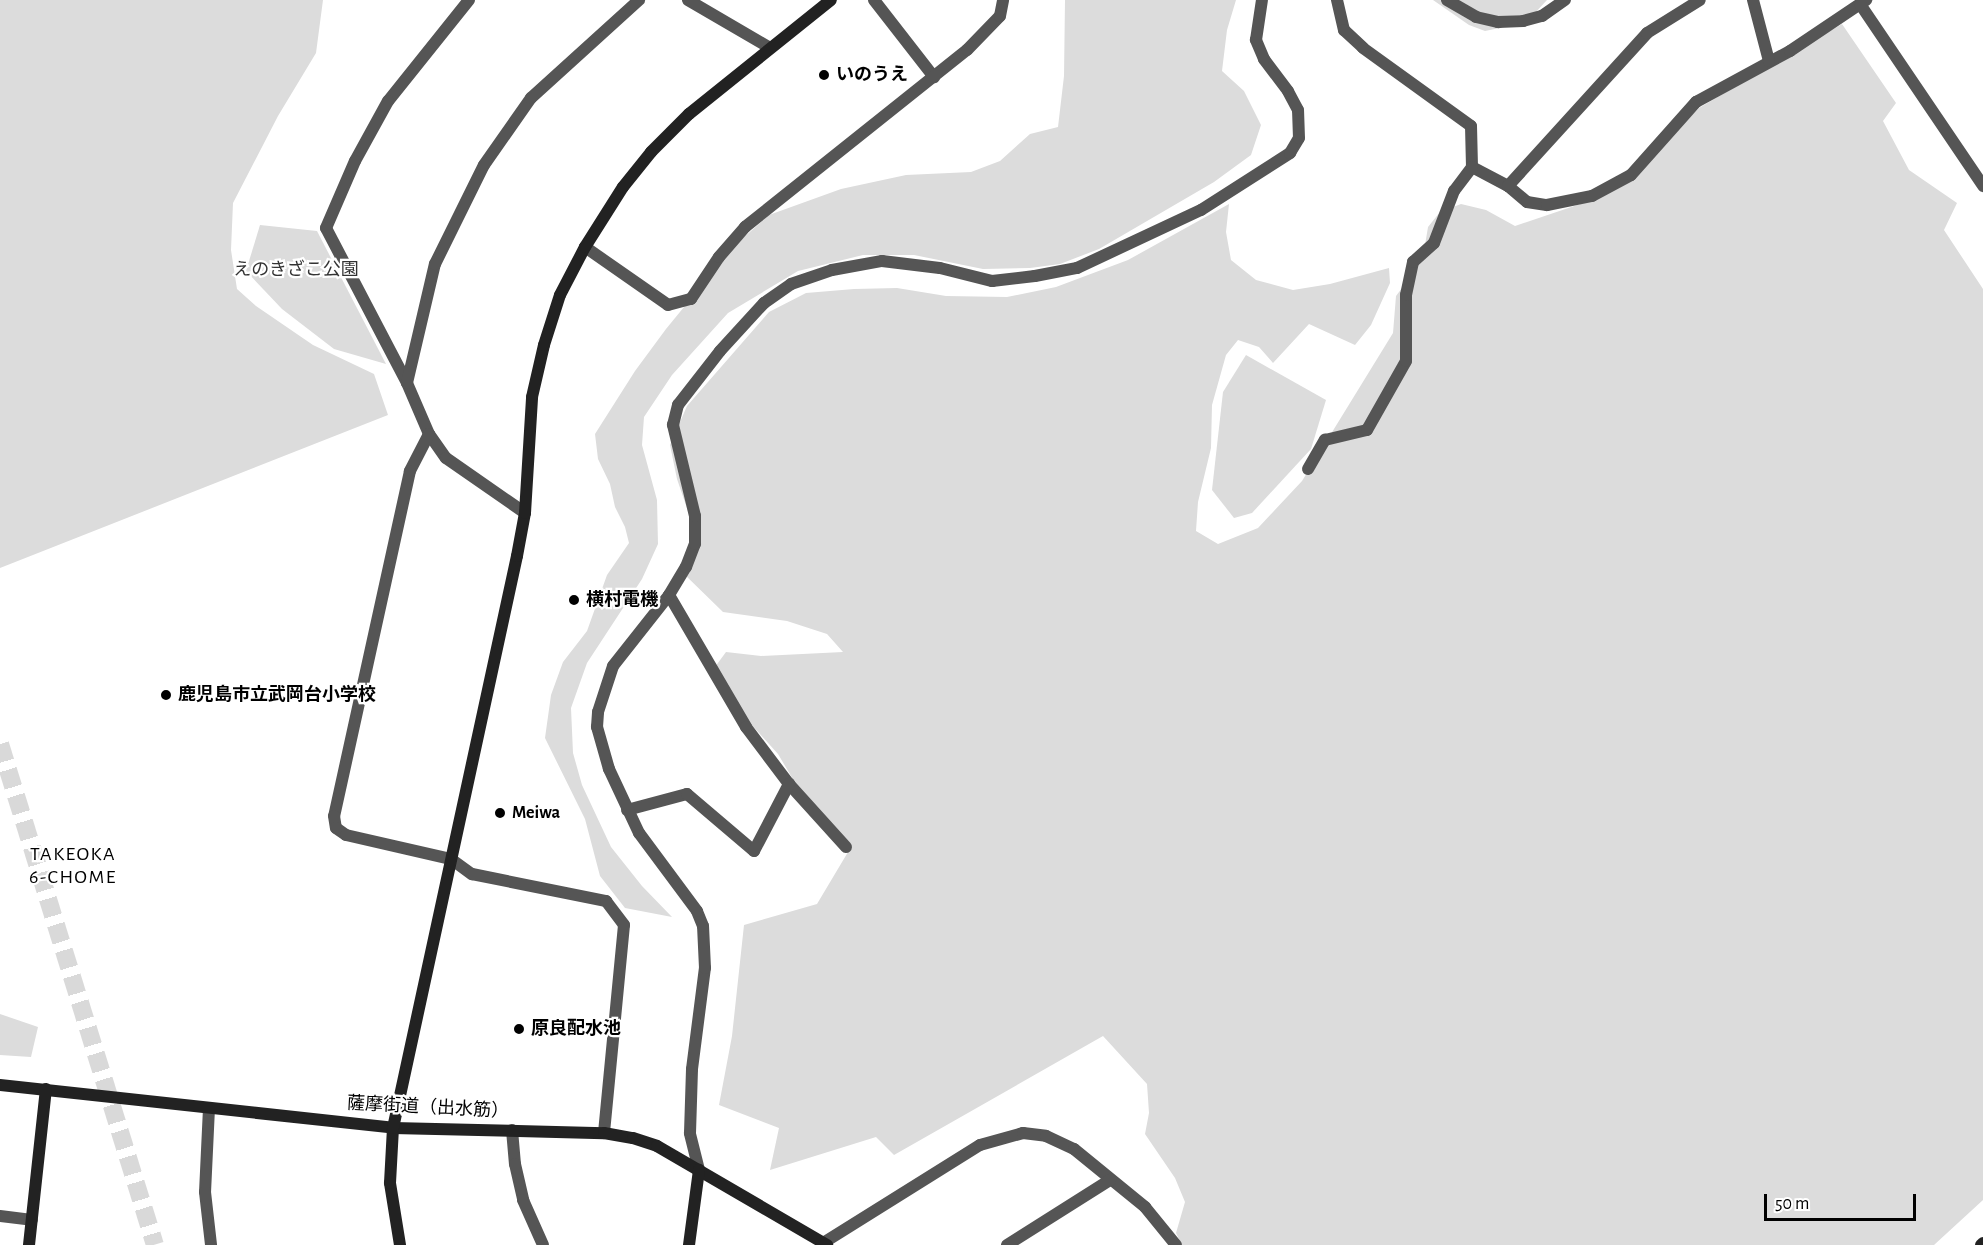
<!DOCTYPE html>
<meta charset="utf-8">
<style>
body{margin:0}
#map{position:relative;width:1983px;height:1245px;overflow:hidden;background:#fff;font-family:"Alegreya Sans","Noto Sans JP",sans-serif}
div>[style]{position:absolute}
.green>*{inset:0;background:#dcdcdc}
.highway-tunnel>*{height:18px;margin-top:-9px;transform-origin:0;background:repeating-linear-gradient(90deg,#d9d9d9 0 18px,transparent 0 27px)}
.street>*{height:12px;margin:-6px;padding:0 6px;transform-origin:6px;border-radius:6px;background:#555}
.secondary>*{height:12px;margin:-6px;padding:0 6px;transform-origin:6px;border-radius:6px;background:#222}
.dots>*{width:16px;height:16px;translate:-50% -50%;box-sizing:border-box;border:3px solid #fff;border-radius:50%}
span{translate:-50% -50%;white-space:nowrap;text-align:center;line-height:1.15;-webkit-text-stroke:4.5px #fff;paint-order:stroke}
.poi-label{font-size:18px;color:#000;font-weight:700}
.left{translate:0 -50%;text-align:left}
.park-label{font-size:18px;color:#333}
.street-label{font-size:18px;color:#000}
.neighbourhood-label{font-size:20px;color:#000;letter-spacing:1.5px}
.scale{position:absolute;left:1764px;top:1194px;width:152px;height:27px;box-sizing:border-box;border:3px solid #000;border-top:0;padding-left:8px;font-size:18px;line-height:21px;white-space:nowrap;color:#000;-webkit-text-stroke:4px #fff;paint-order:stroke}
</style>
<div id="map">
<div class="green">
<div style="clip-path:polygon(0 0,323px 0,316px 53px,278px 116px,233px 203px,231px 250px,237px 289px,256px 306px,313px 345px,374px 374px,388px 415px,0 568px)"></div>
<div style="clip-path:polygon(1065px 0,1236px 0,1227px 30px,1222px 71px,1244px 91px,1261px 125px,1251px 155px,1214px 182px,1099px 249px,1060px 264px,1030px 268px,983px 269px,914px 255px,863px 255px,798px 271px,728px 313px,672px 375px,644px 417px,642px 445px,657px 500px,658px 544px,642px 579px,587px 663px,571px 708px,573px 753px,582px 785px,611px 847px,642px 886px,672px 917px,625px 908px,600px 876px,585px 819px,545px 738px,551px 695px,563px 662px,587px 631px,607px 575px,629px 543px,625px 527px,615px 507px,610px 484px,598px 459px,595px 434px,635px 371px,666px 329px,734px 246px,769px 215px,841px 189px,906px 175px,971px 172px,1000px 161px,1030px 134px,1058px 127px,1064px 76px)"></div>
<div style="clip-path:polygon(1433px 0,1547px 0,1534px 14px,1509px 26px,1485px 31px,1469px 25px)"></div>
<div style="clip-path:polygon(1842px 24px,1896px 103px,1883px 121px,1909px 170px,1957px 203px,1944px 230px,1983px 289px,1983px 1200px,1934px 1245px,1182px 1245px,1176px 1233px,1185px 1202px,1175px 1178px,1145px 1134px,1149px 1113px,1147px 1084px,1103px 1036px,894px 1155px,876px 1137px,770px 1170px,779px 1128px,719px 1105px,732px 1036px,744px 925px,817px 904px,851px 847px,800px 791px,778px 754px,751px 724px,712px 671px,726px 652px,761px 656px,843px 652px,827px 634px,787px 621px,723px 612px,683px 573px,691px 551px,692px 523px,677px 479px,670px 445px,687px 406px,769px 312px,806px 293px,854px 289px,897px 288px,946px 296px,1007px 297px,1056px 287px,1128px 260px,1229px 204px,1226px 232px,1231px 260px,1256px 280px,1293px 290px,1330px 284px,1389px 268px,1390px 283px,1371px 325px,1355px 345px,1309px 324px,1273px 363px,1259px 347px,1238px 340px,1226px 355px,1212px 405px,1211px 448px,1198px 502px,1196px 531px,1218px 544px,1258px 528px,1302px 481px,1393px 333px,1396px 296px,1411px 276px,1424px 251px,1428px 227px,1440px 212px,1461px 204px,1486px 210px,1515px 226px,1592px 200px,1628px 181px,1699px 108px)"></div>
<div style="clip-path:polygon(260px 225px,317px 231px,386px 364px,334px 349px,282px 309px,246px 271px)"></div>
<div style="clip-path:polygon(1246px 355px,1326px 400px,1311px 449px,1252px 513px,1234px 518px,1212px 490px,1223px 392px)"></div>
<div style="clip-path:polygon(0 1014px,38px 1027px,31px 1057px,0 1055px)"></div>
</div>
<div class="highway-tunnel">
<div style="left:0;top:744px;width:524px;rotate:72.81deg"></div>
</div>
<div class="street">
<div style="left:469px;top:0;width:129px;rotate:128.7deg"></div>
<div style="left:388px;top:101px;width:68px;rotate:118.8deg"></div>
<div style="left:355px;top:161px;width:73px;rotate:113.4deg"></div>
<div style="left:326px;top:228px;width:175px;rotate:62.4deg"></div>
<div style="left:407px;top:383px;width:56px;rotate:66.7deg"></div>
<div style="left:429px;top:434px;width:29px;rotate:55deg"></div>
<div style="left:446px;top:458px;width:96px;rotate:34.8deg"></div>
<div style="left:688px;top:0;width:95px;rotate:30.3deg"></div>
<div style="left:874px;top:0;width:98px;rotate:52.1deg"></div>
<div style="left:1337px;top:0;width:31px;rotate:77deg"></div>
<div style="left:1344px;top:30px;width:26px;rotate:43deg"></div>
<div style="left:1363px;top:48px;width:133px;rotate:35.8deg"></div>
<div style="left:1471px;top:126px;width:41px;rotate:88.6deg"></div>
<div style="left:1472px;top:167px;width:41px;rotate:27.8deg"></div>
<div style="left:1508px;top:186px;width:25px;rotate:40deg"></div>
<div style="left:1527px;top:202px;width:20px;rotate:9deg"></div>
<div style="left:1547px;top:205px;width:46px;rotate:-11.3deg"></div>
<div style="left:1592px;top:196px;width:44px;rotate:-28.3deg"></div>
<div style="left:1631px;top:175px;width:98px;rotate:-48.3deg"></div>
<div style="left:1696px;top:102px;width:107px;rotate:-28.5deg"></div>
<div style="left:1790px;top:51px;width:92px;rotate:-33.9deg"></div>
<div style="left:1447px;top:0;width:34px;rotate:30deg"></div>
<div style="left:1476px;top:17px;width:23px;rotate:13deg"></div>
<div style="left:1498px;top:22px;width:25px;rotate:-2deg"></div>
<div style="left:1523px;top:21px;width:20px;rotate:-15deg"></div>
<div style="left:1542px;top:16px;width:28px;rotate:-35deg"></div>
<div style="left:1753px;top:0;width:63px;rotate:75.3deg"></div>
<div style="left:1860px;top:4px;width:220px;rotate:55.9deg"></div>
<div style="left:1508px;top:186px;width:207px;rotate:-47.7deg"></div>
<div style="left:1647px;top:33px;width:62px;rotate:-31.9deg"></div>
<div style="left:585px;top:247px;width:101px;rotate:34.9deg"></div>
<div style="left:668px;top:305px;width:24px;rotate:-15deg"></div>
<div style="left:691px;top:299px;width:50px;rotate:-56.3deg"></div>
<div style="left:719px;top:257px;width:40px;rotate:-49deg"></div>
<div style="left:745px;top:227px;width:284px;rotate:-38.6deg"></div>
<div style="left:967px;top:50px;width:47px;rotate:-45.9deg"></div>
<div style="left:1000px;top:16px;width:16px;rotate:-79deg"></div>
<div style="left:407px;top:383px;width:122px;rotate:-76.8deg"></div>
<div style="left:435px;top:264px;width:110px;rotate:-63.7deg"></div>
<div style="left:484px;top:165px;width:82px;rotate:-55deg"></div>
<div style="left:531px;top:98px;width:146px;rotate:-42.2deg"></div>
<div style="left:429px;top:434px;width:42px;rotate:117.2deg"></div>
<div style="left:410px;top:471px;width:353px;rotate:102.4deg"></div>
<div style="left:334px;top:816px;width:12px;rotate:81deg"></div>
<div style="left:336px;top:828px;width:12px;rotate:35deg"></div>
<div style="left:346px;top:835px;width:108px;rotate:12.9deg"></div>
<div style="left:451px;top:859px;width:26px;rotate:36deg"></div>
<div style="left:472px;top:874px;width:137px;rotate:11.4deg"></div>
<div style="left:606px;top:901px;width:30px;rotate:53deg"></div>
<div style="left:624px;top:925px;width:209px;rotate:95.5deg"></div>
<div style="left:1308px;top:469px;width:34px;rotate:-60deg"></div>
<div style="left:1325px;top:440px;width:43px;rotate:-13.4deg"></div>
<div style="left:1367px;top:430px;width:79px;rotate:-60.5deg"></div>
<div style="left:1406px;top:361px;width:66px;rotate:-90deg"></div>
<div style="left:1406px;top:295px;width:34px;rotate:-78deg"></div>
<div style="left:1413px;top:262px;width:28px;rotate:-42deg"></div>
<div style="left:1434px;top:243px;width:56px;rotate:-69deg"></div>
<div style="left:1454px;top:191px;width:30px;rotate:-53deg"></div>
<div style="left:669px;top:595px;width:153px;rotate:59.7deg"></div>
<div style="left:746px;top:727px;width:71px;rotate:53deg"></div>
<div style="left:789px;top:784px;width:85px;rotate:47.9deg"></div>
<div style="left:627px;top:810px;width:62px;rotate:-14.9deg"></div>
<div style="left:687px;top:794px;width:88px;rotate:40.4deg"></div>
<div style="left:754px;top:851px;width:76px;rotate:-62.4deg"></div>
<div style="left:209px;top:1108px;width:84px;rotate:92.7deg"></div>
<div style="left:205px;top:1192px;width:53px;rotate:83.5deg"></div>
<div style="left:512px;top:1130px;width:34px;rotate:85deg"></div>
<div style="left:515px;top:1164px;width:37px;rotate:77deg"></div>
<div style="left:523px;top:1200px;width:49px;rotate:66deg"></div>
<div style="left:699px;top:1170px;width:38px;rotate:-104deg"></div>
<div style="left:690px;top:1133px;width:64px;rotate:-88.2deg"></div>
<div style="left:692px;top:1069px;width:102px;rotate:-82.7deg"></div>
<div style="left:705px;top:968px;width:42px;rotate:-92.7deg"></div>
<div style="left:703px;top:926px;width:16px;rotate:-112deg"></div>
<div style="left:697px;top:911px;width:97px;rotate:-126.6deg"></div>
<div style="left:639px;top:833px;width:71px;rotate:-115.1deg"></div>
<div style="left:609px;top:769px;width:44px;rotate:-105.9deg"></div>
<div style="left:597px;top:727px;width:15px;rotate:-86deg"></div>
<div style="left:598px;top:712px;width:48px;rotate:-71.9deg"></div>
<div style="left:613px;top:666px;width:90px;rotate:-51.7deg"></div>
<div style="left:669px;top:595px;width:33px;rotate:-59deg"></div>
<div style="left:686px;top:567px;width:25px;rotate:-69deg"></div>
<div style="left:695px;top:544px;width:28px;rotate:-90deg"></div>
<div style="left:695px;top:516px;width:94px;rotate:-103.6deg"></div>
<div style="left:673px;top:425px;width:21px;rotate:-76deg"></div>
<div style="left:678px;top:405px;width:68px;rotate:-52.1deg"></div>
<div style="left:720px;top:351px;width:65px;rotate:-47.5deg"></div>
<div style="left:764px;top:303px;width:33px;rotate:-35deg"></div>
<div style="left:791px;top:284px;width:43px;rotate:-18.9deg"></div>
<div style="left:832px;top:270px;width:51px;rotate:-10.2deg"></div>
<div style="left:882px;top:261px;width:58px;rotate:6.9deg"></div>
<div style="left:940px;top:268px;width:54px;rotate:14deg"></div>
<div style="left:992px;top:281px;width:43px;rotate:-6.6deg"></div>
<div style="left:1035px;top:276px;width:43px;rotate:-10.8deg"></div>
<div style="left:1077px;top:268px;width:137px;rotate:-25.1deg"></div>
<div style="left:1201px;top:210px;width:106px;rotate:-32.6deg"></div>
<div style="left:1290px;top:153px;width:17px;rotate:-59deg"></div>
<div style="left:1299px;top:138px;width:28px;rotate:-92deg"></div>
<div style="left:1298px;top:110px;width:21px;rotate:-118deg"></div>
<div style="left:1288px;top:91px;width:40px;rotate:-127deg"></div>
<div style="left:1264px;top:59px;width:21px;rotate:-113deg"></div>
<div style="left:1256px;top:40px;width:40px;rotate:-81.5deg"></div>
<div style="left:0;top:1216px;width:32px;rotate:7deg"></div>
<div style="left:823px;top:1243px;width:185px;rotate:-32deg"></div>
<div style="left:980px;top:1145px;width:45px;rotate:-15.6deg"></div>
<div style="left:1023px;top:1133px;width:23px;rotate:7deg"></div>
<div style="left:1046px;top:1136px;width:31px;rotate:25deg"></div>
<div style="left:1074px;top:1149px;width:92px;rotate:39.2deg"></div>
<div style="left:1145px;top:1207px;width:49px;rotate:50.8deg"></div>
<div style="left:1007px;top:1245px;width:122px;rotate:-32.3deg"></div>
</div>
<div class="secondary">
<div style="left:0;top:1085px;width:395px;rotate:6.2deg"></div>
<div style="left:393px;top:1128px;width:211px;rotate:1.4deg"></div>
<div style="left:604px;top:1133px;width:29px;rotate:10deg"></div>
<div style="left:633px;top:1138px;width:25px;rotate:18deg"></div>
<div style="left:657px;top:1146px;width:197px;rotate:30.2deg"></div>
<div style="left:29px;top:1245px;width:157px;rotate:-83.8deg"></div>
<div style="left:400px;top:1245px;width:63px;rotate:-99.2deg"></div>
<div style="left:390px;top:1183px;width:55px;rotate:-86.9deg"></div>
<div style="left:393px;top:1128px;width:585px;rotate:-77.77deg"></div>
<div style="left:517px;top:556px;width:44px;rotate:-79.5deg"></div>
<div style="left:525px;top:513px;width:116px;rotate:-86.5deg"></div>
<div style="left:532px;top:397px;width:53px;rotate:-77deg"></div>
<div style="left:544px;top:345px;width:52px;rotate:-72.3deg"></div>
<div style="left:560px;top:295px;width:54px;rotate:-62.5deg"></div>
<div style="left:585px;top:247px;width:71px;rotate:-57.7deg"></div>
<div style="left:623px;top:187px;width:45px;rotate:-51.3deg"></div>
<div style="left:651px;top:152px;width:54px;rotate:-45deg"></div>
<div style="left:689px;top:114px;width:182px;rotate:-38.8deg"></div>
<div style="left:689px;top:1245px;width:76px;rotate:-82.4deg"></div>
<div style="left:1981px;top:1245px;width:3px;rotate:-45deg"></div>
</div>
<div class="dots">
<div style="left:824px;top:75px;background:#000"></div>
<div style="left:574px;top:600px;background:#000"></div>
<div style="left:166px;top:695px;background:#000"></div>
<div style="left:500px;top:813px;background:#000"></div>
<div style="left:519px;top:1029px;background:#000"></div>
</div>
<div class="poi-label">
<span class="left" style="left:836px;top:75px">いのうえ</span>
<span class="left" style="left:586px;top:600px">横村電機</span>
<span class="left" style="left:178px;top:695px">鹿児島市立武岡台小学校</span>
<span class="left" style="left:512px;top:813px">Meiwa</span>
<span class="left" style="left:531px;top:1029px">原良配水池</span>
</div>
<div class="park-label">
<span style="left:296px;top:270px">えのきざこ公園</span>
</div>
<div class="street-label">
<span style="left:428px;top:1108px;rotate:3deg">薩摩街道（出水筋）</span>
</div>
<div class="neighbourhood-label">
<span style="left:73px;top:866px">TAKEOKA<br>6-CHOME</span>
</div>
<div class="scale">50 m</div>
</div>
